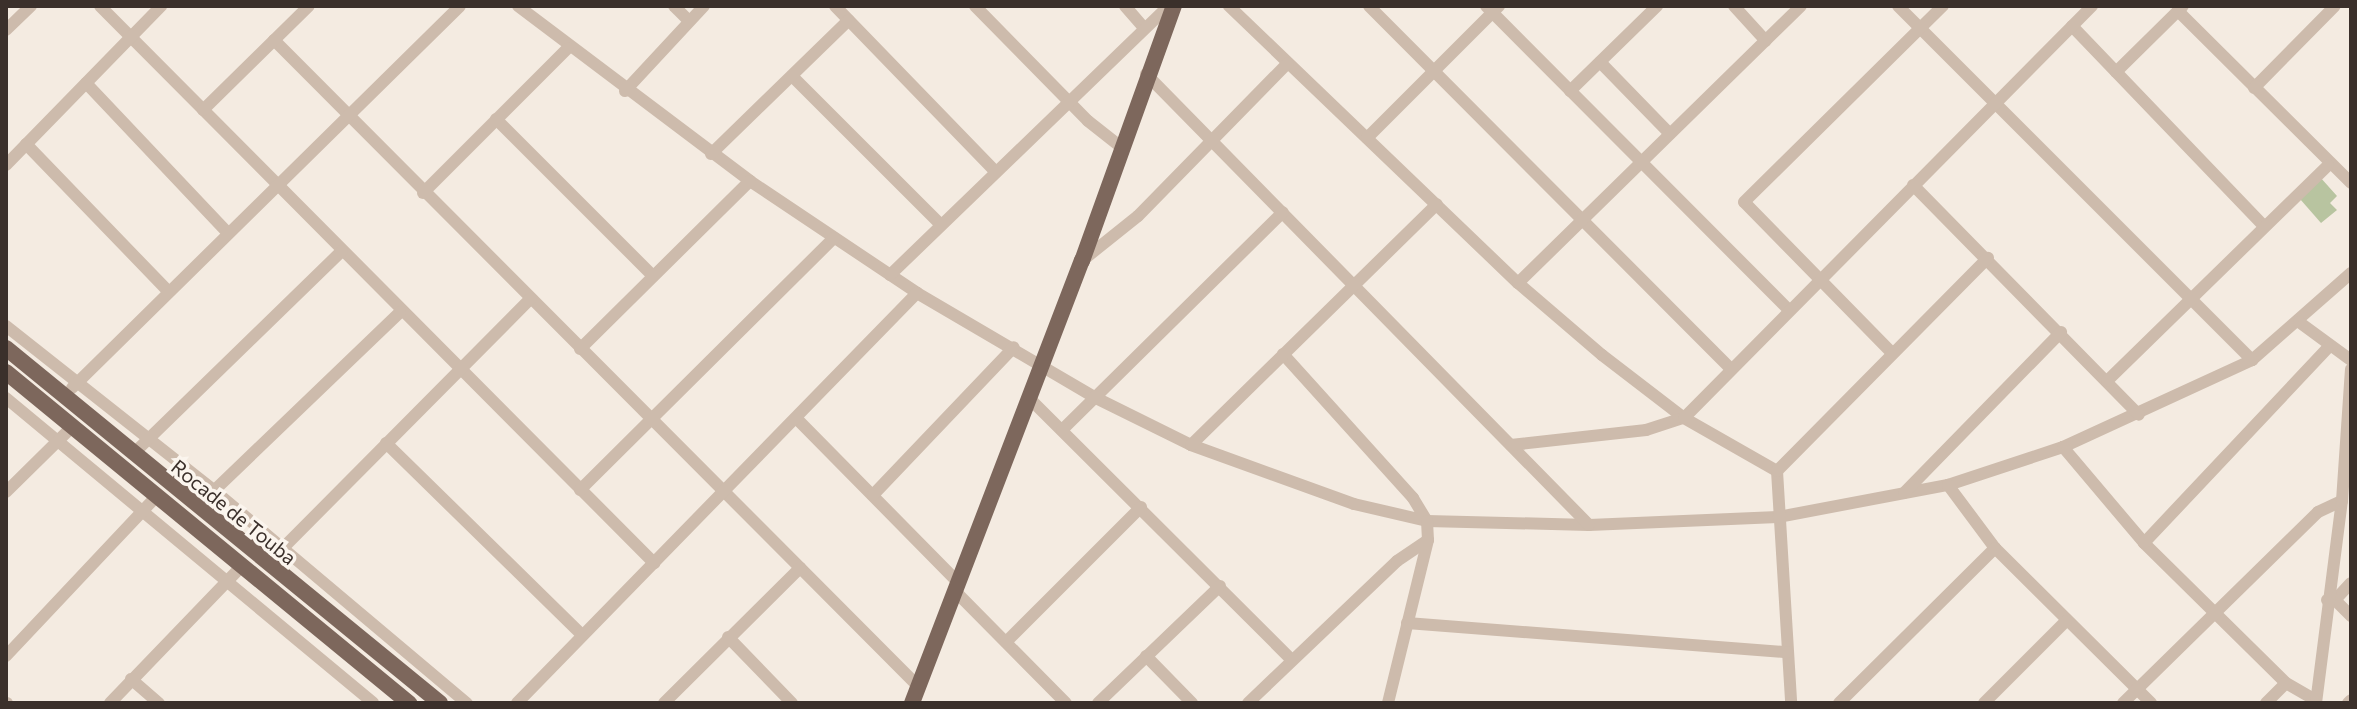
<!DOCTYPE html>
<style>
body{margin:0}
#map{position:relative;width:2357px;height:709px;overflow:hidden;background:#f4ebe1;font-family:Commissioner,sans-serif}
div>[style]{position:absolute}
.green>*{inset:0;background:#b8c4a0}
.minor>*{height:12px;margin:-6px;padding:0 6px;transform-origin:6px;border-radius:6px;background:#cdbbac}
.major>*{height:16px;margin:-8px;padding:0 8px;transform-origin:8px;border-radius:8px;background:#7d675c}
span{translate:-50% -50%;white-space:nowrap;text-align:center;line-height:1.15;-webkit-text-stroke:7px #fbf5ee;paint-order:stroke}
.street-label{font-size:20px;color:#3b302b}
.frame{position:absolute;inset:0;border:8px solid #3b302b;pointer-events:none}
</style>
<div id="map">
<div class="green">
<div style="clip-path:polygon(2320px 177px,2337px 196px,2330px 203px,2337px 210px,2321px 223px,2300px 199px)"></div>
</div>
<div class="minor">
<div style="left:100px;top:6px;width:786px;rotate:45.15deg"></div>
<div style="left:518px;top:6px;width:291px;rotate:37deg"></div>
<div style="left:750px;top:181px;width:201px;rotate:33.8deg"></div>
<div style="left:917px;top:293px;width:205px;rotate:30.4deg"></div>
<div style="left:1094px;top:397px;width:108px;rotate:26.3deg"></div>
<div style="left:1191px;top:445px;width:173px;rotate:19.9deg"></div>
<div style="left:1354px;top:504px;width:75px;rotate:13.1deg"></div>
<div style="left:1427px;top:521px;width:162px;rotate:1.4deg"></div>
<div style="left:1589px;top:525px;width:189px;rotate:-2.4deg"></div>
<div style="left:1778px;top:517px;width:173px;rotate:-10.7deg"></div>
<div style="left:1948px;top:485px;width:121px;rotate:-18.3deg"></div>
<div style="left:2063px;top:447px;width:208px;rotate:-24.7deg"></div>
<div style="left:2252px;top:360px;width:132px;rotate:-41.3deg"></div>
<div style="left:674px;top:6px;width:21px;rotate:45deg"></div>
<div style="left:835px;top:6px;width:228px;rotate:45.9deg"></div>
<div style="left:975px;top:6px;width:161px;rotate:45.5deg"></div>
<div style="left:1088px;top:121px;width:42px;rotate:38.2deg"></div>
<div style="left:1125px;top:6px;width:28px;rotate:49deg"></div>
<div style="left:1229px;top:6px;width:400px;rotate:43.8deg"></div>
<div style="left:1518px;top:283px;width:111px;rotate:40.6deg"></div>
<div style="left:1602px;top:355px;width:103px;rotate:37.5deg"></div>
<div style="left:1684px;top:418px;width:107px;rotate:29.7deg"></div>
<div style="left:1777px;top:471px;width:232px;rotate:86.5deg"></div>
<div style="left:1369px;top:6px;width:513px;rotate:45.08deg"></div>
<div style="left:1486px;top:6px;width:429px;rotate:45.1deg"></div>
<div style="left:1734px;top:6px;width:47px;rotate:47.6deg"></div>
<div style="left:1898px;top:6px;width:501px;rotate:45deg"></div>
<div style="left:2178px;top:11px;width:244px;rotate:44.8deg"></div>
<div style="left:2072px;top:26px;width:277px;rotate:46.2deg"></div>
<div style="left:6px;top:30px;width:35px;rotate:-44deg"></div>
<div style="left:274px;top:40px;width:912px;rotate:45.09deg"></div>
<div style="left:1600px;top:62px;width:100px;rotate:45.8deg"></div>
<div style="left:2116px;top:72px;width:94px;rotate:-44.6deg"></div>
<div style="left:1146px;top:74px;width:632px;rotate:45.51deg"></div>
<div style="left:792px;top:76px;width:208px;rotate:45deg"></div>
<div style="left:86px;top:83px;width:207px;rotate:46.6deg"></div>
<div style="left:2254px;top:88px;width:115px;rotate:-45.4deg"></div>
<div style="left:625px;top:91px;width:116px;rotate:-47.1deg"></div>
<div style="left:1570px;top:91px;width:122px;rotate:-44.3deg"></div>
<div style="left:203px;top:110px;width:148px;rotate:-44.5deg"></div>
<div style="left:496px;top:119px;width:222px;rotate:45deg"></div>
<div style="left:1367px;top:138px;width:187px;rotate:-45deg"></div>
<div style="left:26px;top:144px;width:204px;rotate:46deg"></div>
<div style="left:711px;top:154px;width:192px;rotate:-44.2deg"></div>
<div style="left:6px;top:165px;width:222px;rotate:-45.7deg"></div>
<div style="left:1913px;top:185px;width:322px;rotate:45.5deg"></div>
<div style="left:423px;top:193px;width:205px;rotate:-45deg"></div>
<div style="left:1083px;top:260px;width:70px;rotate:-38.7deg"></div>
<div style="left:1138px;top:216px;width:214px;rotate:-45.6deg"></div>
<div style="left:890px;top:275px;width:388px;rotate:-44deg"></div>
<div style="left:1518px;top:283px;width:396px;rotate:-44.4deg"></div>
<div style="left:2299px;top:322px;width:64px;rotate:36.2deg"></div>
<div style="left:6px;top:326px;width:268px;rotate:38.3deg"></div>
<div style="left:216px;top:492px;width:328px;rotate:40.1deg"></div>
<div style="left:580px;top:349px;width:239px;rotate:-44.7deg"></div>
<div style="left:1892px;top:353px;width:211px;rotate:-134.4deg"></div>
<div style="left:1744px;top:202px;width:279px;rotate:-44.6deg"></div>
<div style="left:1283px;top:354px;width:194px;rotate:47.9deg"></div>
<div style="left:1413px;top:498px;width:27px;rotate:59deg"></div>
<div style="left:1427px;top:521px;width:19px;rotate:87deg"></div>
<div style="left:1428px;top:540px;width:168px;rotate:103.8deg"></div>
<div style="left:2107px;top:381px;width:309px;rotate:-44.3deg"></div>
<div style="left:72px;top:388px;width:544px;rotate:-44.55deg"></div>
<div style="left:6px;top:398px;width:477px;rotate:39.7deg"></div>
<div style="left:1029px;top:398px;width:371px;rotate:44.9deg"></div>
<div style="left:798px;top:420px;width:226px;rotate:45.4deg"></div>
<div style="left:1062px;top:430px;width:310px;rotate:-44.6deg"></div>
<div style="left:386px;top:443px;width:273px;rotate:44.4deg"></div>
<div style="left:1191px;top:445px;width:344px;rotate:-44.4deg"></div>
<div style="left:1511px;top:445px;width:136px;rotate:-6.3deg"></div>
<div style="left:1646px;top:430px;width:40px;rotate:-18deg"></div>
<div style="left:1684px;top:418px;width:580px;rotate:-45.28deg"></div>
<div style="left:2063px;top:447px;width:126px;rotate:49.8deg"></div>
<div style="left:2144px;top:543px;width:199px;rotate:44.6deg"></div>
<div style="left:2286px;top:683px;width:34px;rotate:30deg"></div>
<div style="left:133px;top:454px;width:291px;rotate:-44.2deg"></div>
<div style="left:1777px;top:471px;width:300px;rotate:-45.3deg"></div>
<div style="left:1948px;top:485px;width:79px;rotate:53.3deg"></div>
<div style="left:1995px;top:548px;width:220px;rotate:44.8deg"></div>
<div style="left:580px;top:490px;width:358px;rotate:-44.8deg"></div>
<div style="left:6px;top:492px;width:91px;rotate:-44.6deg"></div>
<div style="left:1904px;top:493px;width:225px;rotate:-45.7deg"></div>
<div style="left:873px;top:495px;width:204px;rotate:-46.4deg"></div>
<div style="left:198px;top:506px;width:280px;rotate:-43.8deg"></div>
<div style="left:2144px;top:543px;width:268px;rotate:-46.7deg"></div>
<div style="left:276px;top:555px;width:361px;rotate:-45.2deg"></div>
<div style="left:954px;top:590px;width:159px;rotate:45.3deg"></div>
<div style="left:2327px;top:600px;width:8px"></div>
<div style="left:2335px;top:600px;width:23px;rotate:-47deg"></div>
<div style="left:2335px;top:600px;width:23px;rotate:45deg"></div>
<div style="left:1407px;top:623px;width:381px;rotate:4.4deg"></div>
<div style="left:728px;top:637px;width:92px;rotate:45.9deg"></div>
<div style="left:1006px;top:642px;width:191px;rotate:-45deg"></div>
<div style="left:6px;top:656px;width:217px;rotate:-46.7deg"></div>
<div style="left:1146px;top:656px;width:66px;rotate:45.6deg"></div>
<div style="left:131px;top:679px;width:37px;rotate:41deg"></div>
<div style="left:6px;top:703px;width:1px"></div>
<div style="left:110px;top:703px;width:187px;rotate:-46.1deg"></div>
<div style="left:517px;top:703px;width:573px;rotate:-45.71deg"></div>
<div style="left:664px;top:703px;width:192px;rotate:-44.8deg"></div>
<div style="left:1098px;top:703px;width:169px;rotate:-43.8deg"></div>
<div style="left:1248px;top:703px;width:206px;rotate:-43.6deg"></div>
<div style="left:1397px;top:561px;width:37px;rotate:-34deg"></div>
<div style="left:1839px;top:703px;width:220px;rotate:-44.8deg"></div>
<div style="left:1984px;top:703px;width:116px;rotate:-45deg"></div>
<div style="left:2123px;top:703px;width:273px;rotate:-44.4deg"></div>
<div style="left:2318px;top:512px;width:26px;rotate:-25deg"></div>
<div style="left:2266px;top:703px;width:28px;rotate:-45deg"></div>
<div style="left:2316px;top:703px;width:204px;rotate:-82.7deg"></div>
<div style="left:2342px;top:501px;width:132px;rotate:-86.1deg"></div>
<div style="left:2348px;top:703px;width:4px;rotate:-45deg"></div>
</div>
<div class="major">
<div style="left:6px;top:348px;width:561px;rotate:39.28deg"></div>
<div style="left:6px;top:372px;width:522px;rotate:39.4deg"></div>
<div style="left:912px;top:703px;width:474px;rotate:-69deg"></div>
<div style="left:1082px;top:261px;width:271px;rotate:-70.2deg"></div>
</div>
<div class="street-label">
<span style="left:234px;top:512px;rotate:39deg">Rocade de Touba</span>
</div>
<div class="frame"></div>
</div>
